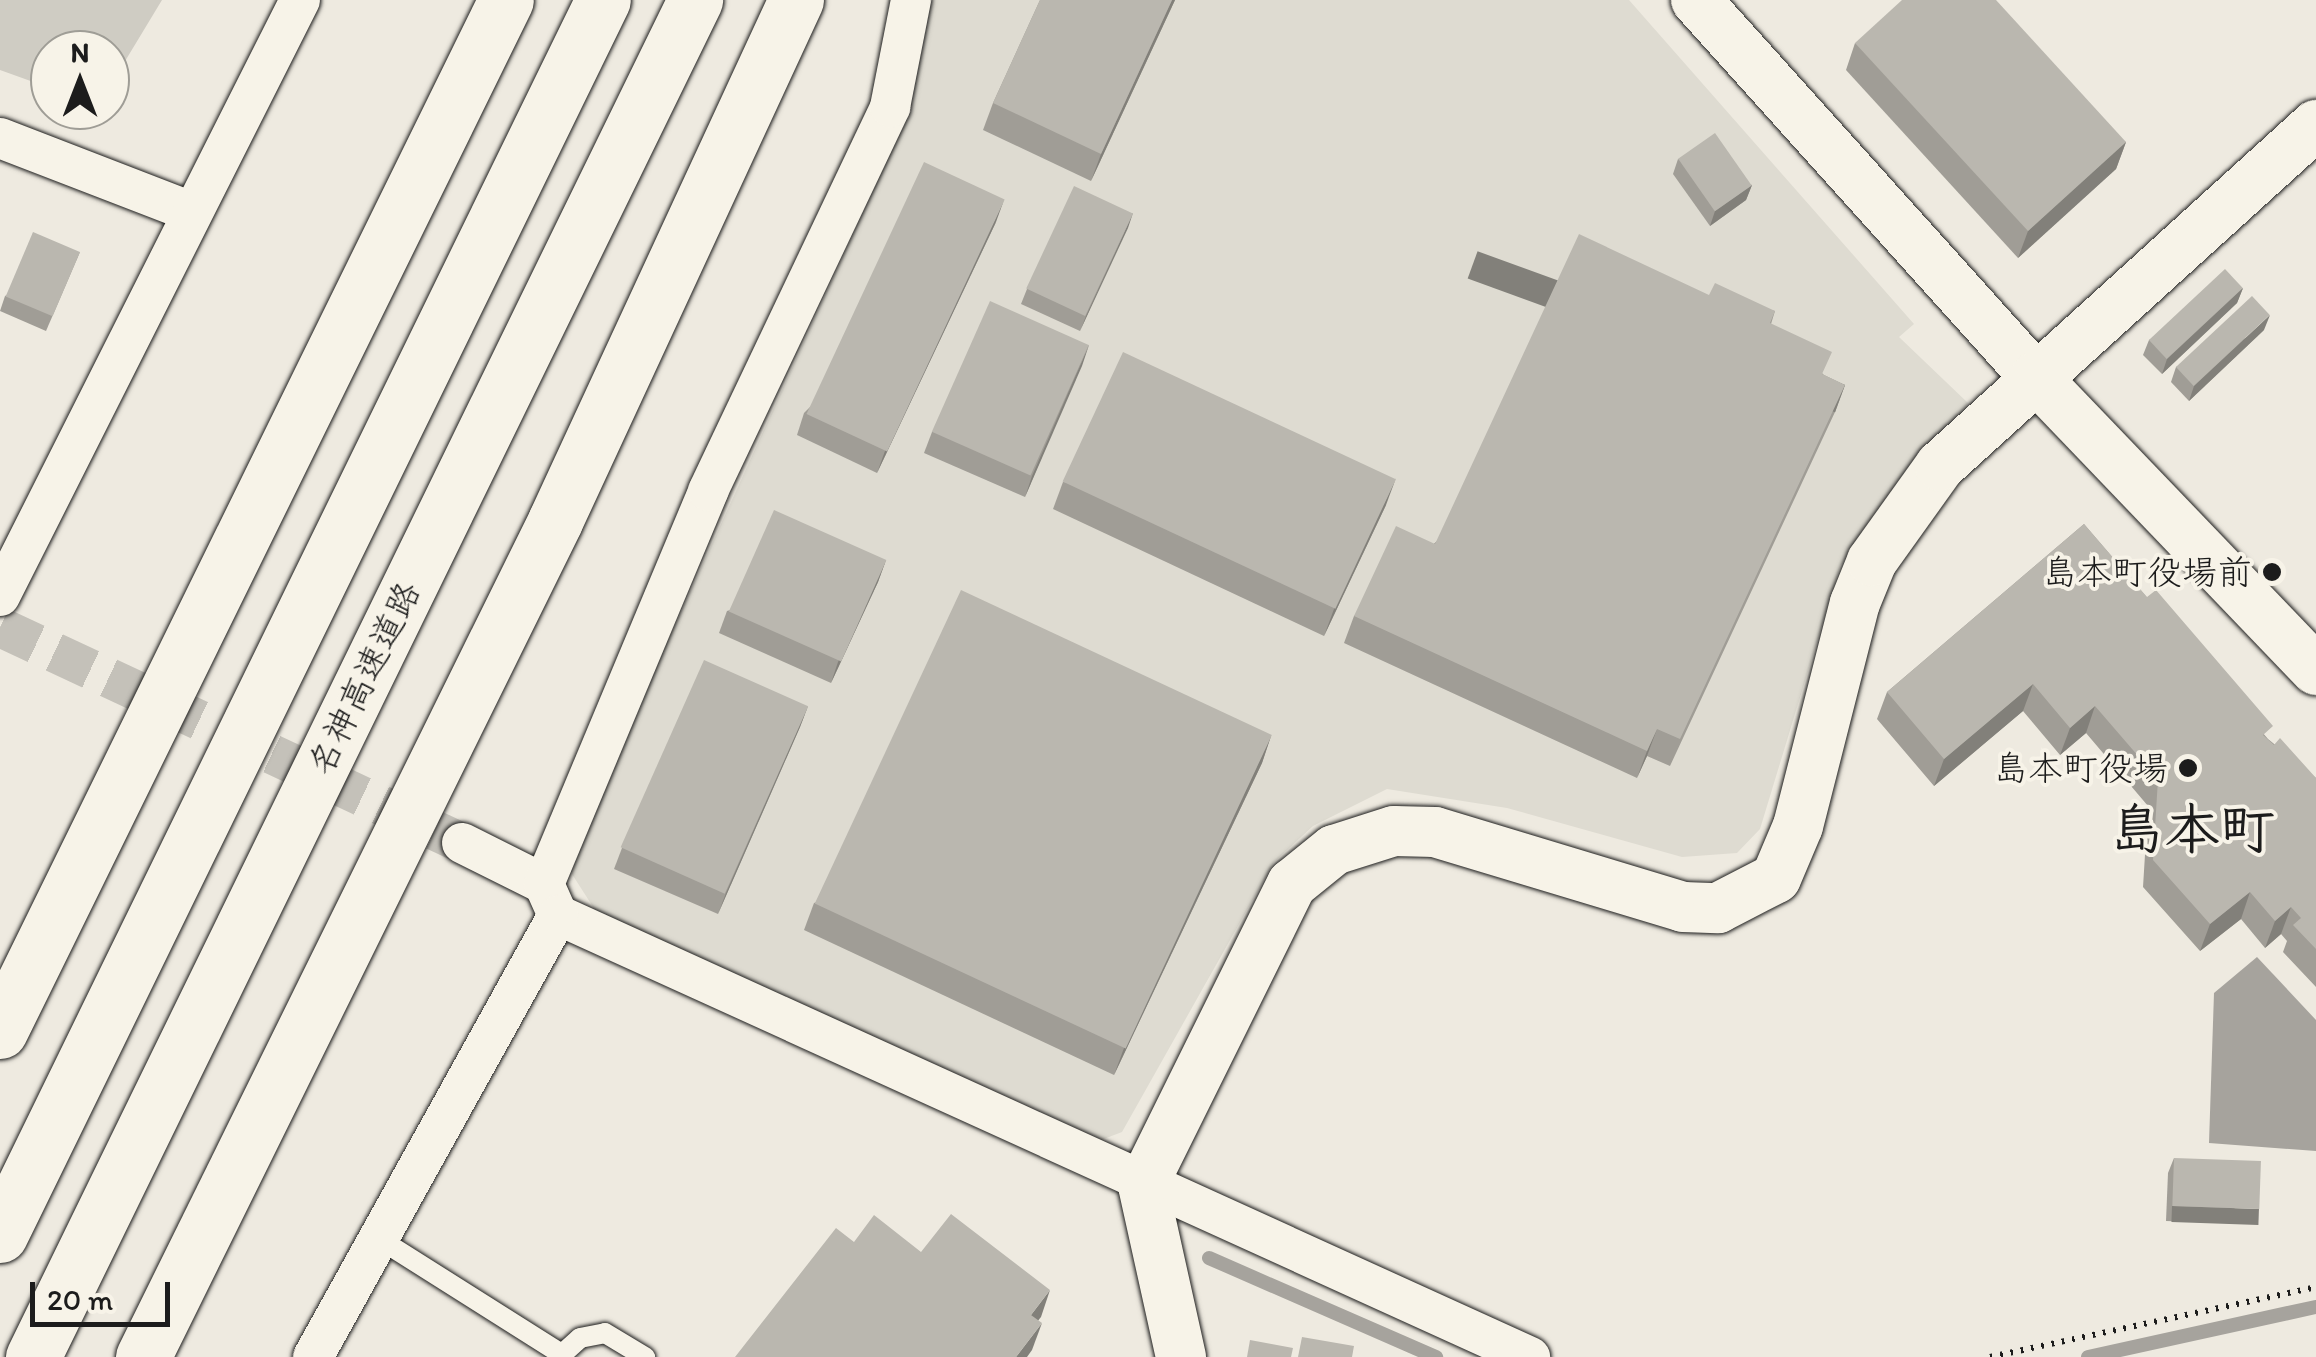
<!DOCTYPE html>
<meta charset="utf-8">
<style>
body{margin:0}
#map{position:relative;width:2316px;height:1357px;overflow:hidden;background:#eeeae0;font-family:Itim,"Klee One",sans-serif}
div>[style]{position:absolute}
.built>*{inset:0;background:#dedbd1}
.green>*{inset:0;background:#cfccc3}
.water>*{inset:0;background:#a6a39d}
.stream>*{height:14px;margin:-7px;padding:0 7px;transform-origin:7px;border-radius:7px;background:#a6a39d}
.minor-tunnel>*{height:40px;margin-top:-20px;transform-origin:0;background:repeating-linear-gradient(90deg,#c4c1b9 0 40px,transparent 0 60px)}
.path>*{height:6px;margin-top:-3px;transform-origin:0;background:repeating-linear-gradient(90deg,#1c1c1c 0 2.5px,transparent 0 10.5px)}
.roads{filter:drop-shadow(0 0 2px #1c1c1c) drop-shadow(0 0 2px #1c1c1c)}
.service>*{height:20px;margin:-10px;padding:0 10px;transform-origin:10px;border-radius:10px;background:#f7f3e8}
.minor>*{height:40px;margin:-20px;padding:0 20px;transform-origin:20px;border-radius:20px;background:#f7f3e8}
.tertiary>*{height:50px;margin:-25px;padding:0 25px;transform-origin:25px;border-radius:25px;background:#f7f3e8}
.motorway>*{height:55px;margin:-27.5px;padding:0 27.5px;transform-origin:27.5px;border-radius:27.5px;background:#f7f3e8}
.wall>*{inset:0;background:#a09d96}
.shaded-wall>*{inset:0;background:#82807a;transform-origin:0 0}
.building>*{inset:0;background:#bab7af;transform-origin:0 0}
.dots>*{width:28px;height:28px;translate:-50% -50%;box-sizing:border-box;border:5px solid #f7f3e8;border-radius:50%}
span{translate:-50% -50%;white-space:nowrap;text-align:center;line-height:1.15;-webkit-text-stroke:8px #f7f3e8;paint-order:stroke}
.poi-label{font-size:35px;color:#1c1c1c}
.right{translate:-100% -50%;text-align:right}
.street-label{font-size:35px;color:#1c1c1c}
.town-label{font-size:55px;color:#1c1c1c;font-weight:700}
.north{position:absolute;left:30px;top:30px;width:100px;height:100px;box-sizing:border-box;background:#f7f3e8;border:2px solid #9f9d96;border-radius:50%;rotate:0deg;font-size:28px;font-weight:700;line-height:40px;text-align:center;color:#1c1c1c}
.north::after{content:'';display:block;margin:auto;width:35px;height:45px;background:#1c1c1c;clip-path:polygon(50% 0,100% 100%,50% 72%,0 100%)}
.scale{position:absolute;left:30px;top:1282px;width:140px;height:45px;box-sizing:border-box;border:5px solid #1c1c1c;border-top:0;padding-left:12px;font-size:30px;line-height:35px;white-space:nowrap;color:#1c1c1c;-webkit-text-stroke:8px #f7f3e8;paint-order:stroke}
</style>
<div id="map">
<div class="built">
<div style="clip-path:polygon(930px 0,1629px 0,1914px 324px,1899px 337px,1968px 403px,1840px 566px,1760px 829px,1737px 853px,1682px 857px,1507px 808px,1387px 789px,1313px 826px,1274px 862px,1122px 1132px,1101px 1140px,595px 910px,570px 871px,573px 849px,906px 118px)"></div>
</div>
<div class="green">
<div style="clip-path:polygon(0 0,162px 0,110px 86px,110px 50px,50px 50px,50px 88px,0 70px)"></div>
</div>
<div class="water">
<div style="clip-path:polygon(2257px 957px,2316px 1020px,2316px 1151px,2209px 1143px,2214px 993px)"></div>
</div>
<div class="stream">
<div style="left:1209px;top:1258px;width:248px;rotate:23.6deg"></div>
<div style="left:2088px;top:1357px;width:233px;rotate:-12.4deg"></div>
</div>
<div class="minor-tunnel">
<div style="left:0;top:627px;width:510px;rotate:25.06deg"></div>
</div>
<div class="path">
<div style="left:1990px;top:1357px;width:333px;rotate:-12.1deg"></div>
</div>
<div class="roads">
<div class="service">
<div style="left:381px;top:1240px;width:212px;rotate:32.3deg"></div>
<div style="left:559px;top:1357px;width:28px;rotate:-42deg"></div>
<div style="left:580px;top:1338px;width:25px;rotate:-11deg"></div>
<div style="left:605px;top:1333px;width:47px;rotate:31deg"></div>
</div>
<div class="minor">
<div style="left:0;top:138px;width:206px;rotate:21.1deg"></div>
<div style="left:0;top:596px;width:667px;rotate:-63.28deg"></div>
<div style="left:462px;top:843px;width:92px;rotate:26.6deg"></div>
<div style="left:544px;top:884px;width:34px;rotate:66deg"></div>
<div style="left:558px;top:915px;width:1068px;rotate:24.45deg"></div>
<div style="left:544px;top:884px;width:426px;rotate:-67.3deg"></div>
<div style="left:708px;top:491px;width:425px;rotate:-64.6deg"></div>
<div style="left:890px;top:107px;width:109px;rotate:-78.9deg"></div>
<div style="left:313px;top:1357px;width:505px;rotate:-61deg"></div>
</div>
<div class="tertiary">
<div style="left:1696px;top:0;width:507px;rotate:48.04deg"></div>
<div style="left:2035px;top:377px;width:406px;rotate:46.2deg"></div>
<div style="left:1181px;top:1357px;width:176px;rotate:-102.5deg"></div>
<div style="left:1143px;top:1185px;width:336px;rotate:-63.7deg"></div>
<div style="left:1292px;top:884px;width:54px;rotate:-39deg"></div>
<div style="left:1334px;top:850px;width:63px;rotate:-17.6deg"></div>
<div style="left:1394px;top:831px;width:41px;rotate:1.4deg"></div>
<div style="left:1435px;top:832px;width:259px;rotate:16.8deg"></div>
<div style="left:1683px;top:907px;width:35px;rotate:2deg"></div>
<div style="left:1718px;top:908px;width:65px;rotate:-27.3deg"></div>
<div style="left:1776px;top:878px;width:56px;rotate:-67.1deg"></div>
<div style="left:1798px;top:826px;width:230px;rotate:-75.7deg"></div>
<div style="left:1855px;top:603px;width:45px;rotate:-68deg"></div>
<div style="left:1872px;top:561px;width:117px;rotate:-54.4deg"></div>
<div style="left:1940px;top:466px;width:508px;rotate:-42.21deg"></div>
</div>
<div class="motorway">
<div style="left:0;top:1031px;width:1148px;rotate:-63.86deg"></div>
<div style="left:0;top:1235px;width:1374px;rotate:-63.98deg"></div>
<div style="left:33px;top:1357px;width:1510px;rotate:-63.99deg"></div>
<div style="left:143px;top:1357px;width:932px;rotate:-63.76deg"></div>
<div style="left:555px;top:521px;width:574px;rotate:-65.18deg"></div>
</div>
</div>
<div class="wall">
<div style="clip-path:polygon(1040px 0,1175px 0,1091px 181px,983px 130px,993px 103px)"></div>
<div style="clip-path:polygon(1855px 43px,2126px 142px,2116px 169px,2018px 258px,1846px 70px)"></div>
<div style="clip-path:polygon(1678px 159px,1752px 185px,1746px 200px,1710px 226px,1673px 174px)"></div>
<div style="clip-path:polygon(1133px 213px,1080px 331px,1021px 304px,1027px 289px)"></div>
<div style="clip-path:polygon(996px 222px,877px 473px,797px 435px,804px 413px)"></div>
<div style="clip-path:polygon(80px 252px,46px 331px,0 311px,5px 296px)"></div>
<div style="clip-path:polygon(2243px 288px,2237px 303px,2162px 374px,2143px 355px,2149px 340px)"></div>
<div style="clip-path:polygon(1709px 295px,1775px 311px,1771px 324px,1824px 375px,1845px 385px,1835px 412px,1670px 766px,1647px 756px,1637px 778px,1344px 643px,1354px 616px)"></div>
<div style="clip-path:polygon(2264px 330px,2189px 401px,2171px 382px,2176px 367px)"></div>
<div style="clip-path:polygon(1089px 345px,1025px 497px,924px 453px,932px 432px)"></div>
<div style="clip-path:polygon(1063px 482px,1386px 505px,1324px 636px,1053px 509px)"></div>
<div style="clip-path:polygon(2084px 524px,2268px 739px,2316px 778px,2316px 987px,2283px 952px,2287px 941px,2281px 934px,2265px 948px,2241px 919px,2200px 951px,2143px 887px,2148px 806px,2086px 733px,2060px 755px,2023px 711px,1934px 786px,1877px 719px,1887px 692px)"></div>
<div style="clip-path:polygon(886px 560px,878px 582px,831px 683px,719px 633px,727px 611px)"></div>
<div style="clip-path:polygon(808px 706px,800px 727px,718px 914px,614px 869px,622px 848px)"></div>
<div style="clip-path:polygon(1271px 736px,1262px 763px,1114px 1075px,804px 930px,814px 903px)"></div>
<div style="clip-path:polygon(2174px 1158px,2253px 1224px,2166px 1221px,2168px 1173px)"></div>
</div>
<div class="shaded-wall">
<div style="clip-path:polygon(1172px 0,1175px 0,1091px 181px,1101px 154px)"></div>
<div style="clip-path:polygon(2126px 142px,2116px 169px,2018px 258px,2028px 231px)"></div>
<div style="clip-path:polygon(1752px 185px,1746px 200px,1710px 226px,1715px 211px)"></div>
<div style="clip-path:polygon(1004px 200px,996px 222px,877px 473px,885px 451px)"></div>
<div style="clip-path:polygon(1133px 213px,1128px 228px,1080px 331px,1086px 316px)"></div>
<div style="clip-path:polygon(2243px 288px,2237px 303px,2162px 374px,2167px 359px)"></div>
<div style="clip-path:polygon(2270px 315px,2264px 330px,2189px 401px,2194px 386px)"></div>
<div style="clip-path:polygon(1089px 345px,1082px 366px,1025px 497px,1032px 476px)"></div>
<div style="left:1845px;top:385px;width:29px;height:391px;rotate:110deg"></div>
<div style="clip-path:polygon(1396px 478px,1386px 505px,1324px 636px,1334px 609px)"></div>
<div style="clip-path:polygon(886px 560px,878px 582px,831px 683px,838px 662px)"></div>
<div style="clip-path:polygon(2033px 684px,2023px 711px,1934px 786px,1944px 759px)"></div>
<div style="clip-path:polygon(808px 706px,800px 727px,718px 914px,726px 893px)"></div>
<div style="clip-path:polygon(2095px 706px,2086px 733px,2060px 755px,2070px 728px)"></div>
<div style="clip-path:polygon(1657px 729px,1647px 756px,1637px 778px,1647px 751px)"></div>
<div style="clip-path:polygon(1271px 736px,1262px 763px,1114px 1075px,1124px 1048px)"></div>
<div style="clip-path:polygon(2250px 892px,2241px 919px,2200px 951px,2210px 924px)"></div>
<div style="clip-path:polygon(2291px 907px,2281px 934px,2265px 948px,2275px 921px)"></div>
<div style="left:2172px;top:1206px;width:87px;height:16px;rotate:2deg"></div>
<div style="clip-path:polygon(1050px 1290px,1041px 1317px,1021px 1342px,1031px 1315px)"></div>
<div style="clip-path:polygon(1042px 1323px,1032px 1350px,1027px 1357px,1016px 1357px)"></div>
</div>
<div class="building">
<div style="clip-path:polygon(1040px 0,1172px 0,1101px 154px,993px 103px)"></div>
<div style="clip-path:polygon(1902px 0,1996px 0,2126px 142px,2028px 231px,1855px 43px)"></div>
<div style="left:1715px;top:133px;width:64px;height:45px;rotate:55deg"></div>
<div style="left:924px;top:162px;width:89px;height:278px;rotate:25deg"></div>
<div style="left:1074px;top:186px;width:65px;height:113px;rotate:25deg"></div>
<div style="left:33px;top:232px;width:51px;height:70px;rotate:23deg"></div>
<div style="clip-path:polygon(1579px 234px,1709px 295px,1715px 283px,1775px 311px,1770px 323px,1832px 352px,1822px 374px,1845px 385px,1680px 739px,1657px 729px,1647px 751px,1354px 616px,1396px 526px,1435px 544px)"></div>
<div style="left:2225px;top:269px;width:26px;height:104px;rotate:47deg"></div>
<div style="left:2252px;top:296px;width:26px;height:104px;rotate:47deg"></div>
<div style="left:990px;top:301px;width:108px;height:143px;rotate:24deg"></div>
<div style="left:1123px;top:352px;width:301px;height:143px;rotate:25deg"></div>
<div style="left:774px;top:510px;width:123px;height:111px;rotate:24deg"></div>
<div style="clip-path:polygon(2084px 524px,2147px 597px,2156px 590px,2273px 726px,2263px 735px,2274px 745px,2280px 738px,2316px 778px,2316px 949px,2293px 925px,2301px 918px,2291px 907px,2275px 921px,2250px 892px,2210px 924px,2153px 860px,2158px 779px,2095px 706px,2070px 728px,2033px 684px,1944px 759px,1887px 692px)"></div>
<div style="left:961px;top:590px;width:343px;height:346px;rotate:25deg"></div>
<div style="left:704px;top:660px;width:114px;height:205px;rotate:24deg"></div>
<div style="left:2174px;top:1158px;width:87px;height:48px;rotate:2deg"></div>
<div style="clip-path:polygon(951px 1214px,1050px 1290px,1031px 1315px,1042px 1323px,1016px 1357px,735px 1357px,836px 1228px,854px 1242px,874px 1215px,921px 1252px)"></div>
<div style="clip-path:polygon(1302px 1337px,1354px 1346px,1352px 1357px,1298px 1357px)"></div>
<div style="clip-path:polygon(1250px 1340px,1293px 1348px,1291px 1357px,1247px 1357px)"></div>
</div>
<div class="dots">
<div style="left:2272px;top:572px;background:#1c1c1c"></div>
<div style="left:2188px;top:768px;background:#1c1c1c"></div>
</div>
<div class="poi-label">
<span class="right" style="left:2252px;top:572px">島本町役場前</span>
<span class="right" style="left:2168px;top:768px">島本町役場</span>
</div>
<div class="street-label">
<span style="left:364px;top:678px;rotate:-64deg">名神高速道路</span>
</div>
<div class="town-label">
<span style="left:2192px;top:830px">島本町</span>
</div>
<div class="north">N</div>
<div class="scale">20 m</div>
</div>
